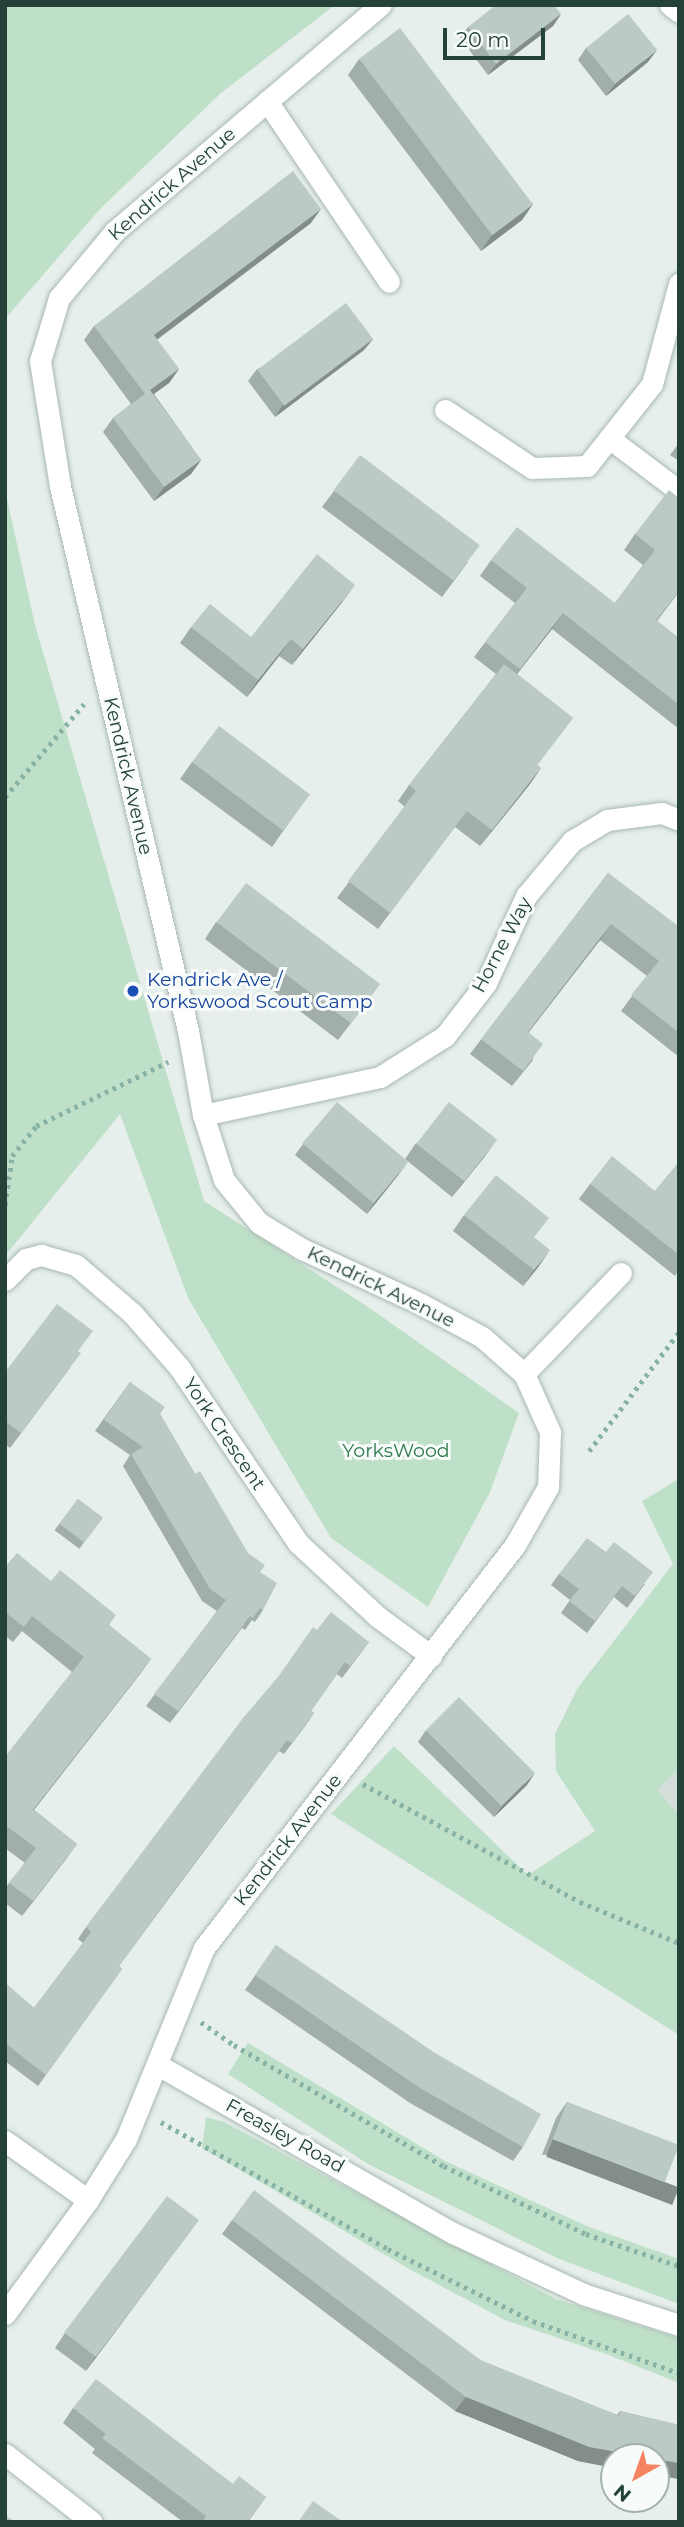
<!DOCTYPE html>
<style>
body{margin:0}
#map{position:relative;width:684px;height:2527px;overflow:hidden;background:#e6efeb;font-family:Montserrat,sans-serif}
div>[style]{position:absolute}
.built>*{inset:0;background:#d4dfda}
.green>*{inset:0;background:#bfe0c8}
.path>*{height:4.5px;margin-top:-2.25px;transform-origin:0;background:repeating-linear-gradient(90deg,#86b3a5 0 3.5px,transparent 0 8.5px)}
.roads{filter:drop-shadow(0 0 2px #a8b8b2) drop-shadow(0 0 2px #a8b8b2)}
.minor>*{height:21px;margin:-10.5px;padding:0 10.5px;transform-origin:10.5px;border-radius:10.5px;background:#fff}
.wall>*{inset:0;background:#a1aea9;transform-origin:0 0}
.shaded-wall>*{inset:0;background:#838d89;transform-origin:0 0}
.building>*{inset:0;background:#bbcac4;transform-origin:0 0}
.dots>*{width:19px;height:19px;translate:-50% -50%;box-sizing:border-box;border:4px solid #f7fbf9;border-radius:50%}
span{translate:-50% -50%;white-space:nowrap;text-align:center;line-height:1.15;-webkit-text-stroke:6px #f7fbf9;paint-order:stroke}
.street-label{font-size:19px;color:#24423a}
.transit-label{font-size:19px;color:#164399}
.left{translate:0 -50%;text-align:left}
.park-label{font-size:19px;color:#2d7a4b}
.frame{position:absolute;inset:0;border:7px solid #24423a;pointer-events:none}
.north{position:absolute;left:600px;top:2443px;width:70px;height:70px;box-sizing:border-box;background:#f7fbf9;border:2px solid #a3b1ad;border-radius:50%;rotate:220deg;font-size:19px;font-weight:700;line-height:28px;text-align:center;color:#24423a}
.north::after{content:'';display:block;margin:auto;width:24px;height:32px;background:#f4845f;clip-path:polygon(50% 0,100% 100%,50% 72%,0 100%)}
.scale{position:absolute;left:443px;top:28px;width:102px;height:32px;box-sizing:border-box;border:4px solid #24423a;border-top:0;padding-left:9px;font-size:21px;line-height:24px;white-space:nowrap;color:#24423a;-webkit-text-stroke:5px #f7fbf9;paint-order:stroke}
</style>
<div id="map">
<div class="built">
<div style="clip-path:polygon(679px 1769px,679px 1815px,657px 1790px)"></div>
</div>
<div class="green">
<div style="clip-path:polygon(5px 5px,335px 5px,221px 93px,100px 209px,5px 319px)"></div>
<div style="clip-path:polygon(5px 490px,35px 625px,204px 1201px,368px 1307px,519px 1413px,490px 1492px,428px 1607px,331px 1538px,188px 1298px,120px 1114px,5px 1256px)"></div>
<div style="clip-path:polygon(679px 1479px,679px 1769px,657px 1790px,679px 1815px,679px 2035px,331px 1814px,394px 1746px,528px 1875px,595px 1831px,556px 1771px,555px 1734px,577px 1689px,673px 1564px,642px 1501px)"></div>
<div style="clip-path:polygon(248px 2043px,447px 2162px,589px 2227px,679px 2259px,679px 2304px,557px 2258px,368px 2164px,228px 2074px)"></div>
<div style="clip-path:polygon(206px 2117px,224px 2122px,556px 2299px,679px 2338px,679px 2383px,609px 2355px,505px 2320px,411px 2270px,202px 2148px)"></div>
</div>
<div class="path">
<div style="left:5px;top:797px;width:122px;rotate:-49.7deg"></div>
<div style="left:5px;top:1205px;width:49px;rotate:-81.9deg"></div>
<div style="left:12px;top:1156px;width:38px;rotate:-51deg"></div>
<div style="left:36px;top:1126px;width:147px;rotate:-25.9deg"></div>
<div style="left:589px;top:1451px;width:149px;rotate:-52.9deg"></div>
<div style="left:363px;top:1784px;width:247px;rotate:28.5deg"></div>
<div style="left:580px;top:1902px;width:107px;rotate:22.5deg"></div>
<div style="left:201px;top:2022px;width:40px;rotate:34.9deg"></div>
<div style="left:234px;top:2045px;width:242px;rotate:30deg"></div>
<div style="left:444px;top:2166px;width:157px;rotate:25.6deg"></div>
<div style="left:586px;top:2234px;width:98px;rotate:19deg"></div>
<div style="left:161px;top:2122px;width:260px;rotate:29.2deg"></div>
<div style="left:388px;top:2249px;width:162px;rotate:26.4deg"></div>
<div style="left:533px;top:2321px;width:155px;rotate:19.6deg"></div>
</div>
<div class="roads">
<div class="minor">
<div style="left:670px;top:5px;width:11px;rotate:38deg"></div>
<div style="left:267px;top:101px;width:218px;rotate:56deg"></div>
<div style="left:445px;top:410px;width:105px;rotate:33.7deg"></div>
<div style="left:532px;top:468px;width:55px;rotate:-2.1deg"></div>
<div style="left:587px;top:466px;width:105px;rotate:-51.6deg"></div>
<div style="left:652px;top:384px;width:104px;rotate:-74.9deg"></div>
<div style="left:609px;top:438px;width:88px;rotate:37.1deg"></div>
<div style="left:203px;top:1115px;width:181px;rotate:-12.1deg"></div>
<div style="left:380px;top:1077px;width:77px;rotate:-32.2deg"></div>
<div style="left:445px;top:1036px;width:67px;rotate:-52.3deg"></div>
<div style="left:486px;top:983px;width:96px;rotate:-65.3deg"></div>
<div style="left:526px;top:896px;width:72px;rotate:-50.1deg"></div>
<div style="left:572px;top:841px;width:41px;rotate:-31deg"></div>
<div style="left:607px;top:820px;width:55px;rotate:-7.3deg"></div>
<div style="left:662px;top:813px;width:18px;rotate:22deg"></div>
<div style="left:5px;top:1280px;width:30px;rotate:-45deg"></div>
<div style="left:26px;top:1259px;width:16px;rotate:-15deg"></div>
<div style="left:41px;top:1255px;width:36px;rotate:16deg"></div>
<div style="left:76px;top:1265px;width:74px;rotate:40.6deg"></div>
<div style="left:132px;top:1313px;width:72px;rotate:49deg"></div>
<div style="left:179px;top:1367px;width:212px;rotate:55.9deg"></div>
<div style="left:298px;top:1543px;width:109px;rotate:42.8deg"></div>
<div style="left:378px;top:1617px;width:66px;rotate:36.3deg"></div>
<div style="left:524px;top:1374px;width:140px;rotate:-46.2deg"></div>
<div style="left:158px;top:2065px;width:339px;rotate:29.7deg"></div>
<div style="left:453px;top:2233px;width:144px;rotate:25.1deg"></div>
<div style="left:583px;top:2294px;width:101px;rotate:17.9deg"></div>
<div style="left:5px;top:2141px;width:102px;rotate:35.4deg"></div>
<div style="left:5px;top:2314px;width:141px;rotate:-53.9deg"></div>
<div style="left:88px;top:2200px;width:72px;rotate:-58.1deg"></div>
<div style="left:126px;top:2139px;width:206px;rotate:-67.8deg"></div>
<div style="left:204px;top:1948px;width:509px;rotate:-52.34deg"></div>
<div style="left:515px;top:1545px;width:67px;rotate:-60.4deg"></div>
<div style="left:548px;top:1487px;width:55px;rotate:-87.9deg"></div>
<div style="left:550px;top:1432px;width:64px;rotate:-114.1deg"></div>
<div style="left:524px;top:1374px;width:56px;rotate:-138.6deg"></div>
<div style="left:482px;top:1337px;width:69px;rotate:-151.6deg"></div>
<div style="left:421px;top:1304px;width:131px;rotate:-155.2deg"></div>
<div style="left:302px;top:1249px;width:50px;rotate:-148.8deg"></div>
<div style="left:259px;top:1223px;width:55px;rotate:-129.1deg"></div>
<div style="left:224px;top:1180px;width:68px;rotate:-107.9deg"></div>
<div style="left:203px;top:1115px;width:85px;rotate:-100.1deg"></div>
<div style="left:188px;top:1031px;width:560px;rotate:-103.22deg"></div>
<div style="left:60px;top:486px;width:127px;rotate:-99.1deg"></div>
<div style="left:40px;top:361px;width:66px;rotate:-73.2deg"></div>
<div style="left:59px;top:298px;width:87px;rotate:-50.1deg"></div>
<div style="left:115px;top:231px;width:349px;rotate:-40.4deg"></div>
<div style="left:5px;top:2454px;width:110px;rotate:38deg"></div>
</div>
</div>
<div class="wall">
<div style="clip-path:polygon(561px 14px,553px 26px,488px 75px,460px 38px,468px 27px)"></div>
<div style="clip-path:polygon(586px 48px,648px 62px,606px 96px,578px 60px)"></div>
<div style="clip-path:polygon(359px 59px,533px 204px,522px 220px,481px 251px,348px 75px)"></div>
<div style="clip-path:polygon(311px 223px,157px 340px,179px 369px,169px 383px,154px 394px,201px 460px,191px 474px,154px 501px,103px 432px,113px 418px,131px 404px,84px 340px,94px 326px)"></div>
<div style="clip-path:polygon(373px 339px,364px 350px,275px 417px,248px 381px,257px 369px)"></div>
<div style="clip-path:polygon(679px 443px,679px 461px,670px 455px)"></div>
<div style="clip-path:polygon(334px 491px,468px 562px,442px 597px,322px 507px)"></div>
<div style="clip-path:polygon(679px 498px,679px 565px,677px 567px,679px 592px,657px 621px,679px 638px,679px 729px,552px 629px,517px 674px,573px 718px,537px 765px,541px 768px,530px 784px,480px 846px,455px 827px,378px 929px,337px 898px,405px 807px,398px 801px,409px 785px,496px 674px,474px 657px,515px 603px,480px 576px,491px 560px,615px 603px,643px 565px,624px 550px,635px 534px)"></div>
<div style="clip-path:polygon(343px 601px,292px 665px,279px 656px,247px 697px,180px 643px,191px 627px,251px 637px)"></div>
<div style="clip-path:polygon(192px 762px,298px 810px,272px 847px,180px 779px)"></div>
<div style="clip-path:polygon(608px 873px,679px 927px,679px 1057px,621px 1011px,647px 976px,600px 940px,529px 1032px,533px 1060px,512px 1086px,470px 1054px)"></div>
<div style="clip-path:polygon(216px 922px,368px 1001px,338px 1040px,205px 939px)"></div>
<div style="clip-path:polygon(416px 1143px,485px 1156px,452px 1197px,405px 1159px)"></div>
<div style="clip-path:polygon(303px 1144px,399px 1174px,367px 1214px,295px 1155px)"></div>
<div style="clip-path:polygon(679px 1162px,679px 1270px,675px 1276px,579px 1199px,590px 1184px,655px 1191px)"></div>
<div style="clip-path:polygon(464px 1215px,539px 1266px,523px 1286px,453px 1231px)"></div>
<div style="clip-path:polygon(70px 1368px,10px 1448px,5px 1444px,5px 1372px)"></div>
<div style="clip-path:polygon(130px 1382px,160px 1414px,195px 1474px,260px 1572px,263px 1610px,255px 1622px,252px 1620px,245px 1630px,242px 1628px,170px 1723px,146px 1706px,217px 1611px,202px 1601px,123px 1466px,130px 1455px,95px 1431px)"></div>
<div style="left:78px;top:1499px;width:31px;height:39px;rotate:37deg"></div>
<div style="clip-path:polygon(5px 1567px,109px 1625px,151px 1659px,34px 1810px,77px 1844px,22px 1916px,5px 1903px,5px 1888px,25px 1863px,5px 1848px,5px 1757px,72px 1672px,22px 1631px,13px 1642px,5px 1636px)"></div>
<div style="clip-path:polygon(559px 1574px,645px 1584px,627px 1608px,614px 1597px,587px 1633px,561px 1613px,570px 1600px,551px 1585px)"></div>
<div style="clip-path:polygon(317px 1630px,369px 1642px,342px 1678px,337px 1674px,311px 1711px,314px 1713px,306px 1725px,284px 1754px,279px 1751px,167px 1901px,119px 1966px,122px 1969px,38px 2086px,5px 2061px,5px 1983px,34px 2008px,83px 1943px,78px 1939px,86px 1927px,278px 1678px)"></div>
<div style="clip-path:polygon(426px 1730px,527px 1785px,494px 1817px,418px 1742px)"></div>
<div style="clip-path:polygon(276px 1945px,523px 2147px,513px 2161px,410px 2103px,245px 1990px)"></div>
<div style="clip-path:polygon(567px 2102px,679px 2146px,542px 2155px,556px 2118px)"></div>
<div style="clip-path:polygon(232px 2220px,482px 2361px,617px 2415px,620px 2411px,679px 2425px,679px 2479px,656px 2475px,614px 2457px,614px 2468px,578px 2461px,455px 2411px,222px 2234px)"></div>
<div style="clip-path:polygon(188px 2234px,86px 2371px,55px 2348px,65px 2333px)"></div>
<div style="clip-path:polygon(73px 2408px,233px 2484px,266px 2497px,248px 2522px,183px 2522px,92px 2453px,95px 2449px,63px 2423px)"></div>
</div>
<div class="shaded-wall">
<div style="clip-path:polygon(561px 14px,553px 26px,488px 75px,496px 64px)"></div>
<div style="clip-path:polygon(657px 50px,648px 62px,606px 96px,615px 84px)"></div>
<div style="clip-path:polygon(533px 204px,522px 220px,481px 251px,492px 235px)"></div>
<div style="clip-path:polygon(321px 209px,311px 223px,144px 349px,154px 335px)"></div>
<div style="clip-path:polygon(373px 339px,364px 350px,275px 417px,283px 405px)"></div>
<div style="clip-path:polygon(179px 369px,169px 383px,140px 404px,150px 390px)"></div>
<div style="clip-path:polygon(201px 460px,191px 474px,154px 501px,164px 487px)"></div>
<div style="clip-path:polygon(355px 585px,343px 601px,292px 665px,303px 649px)"></div>
<div style="clip-path:polygon(563px 613px,552px 629px,509px 684px,520px 669px)"></div>
<div style="clip-path:polygon(291px 639px,279px 656px,247px 697px,258px 680px)"></div>
<div style="clip-path:polygon(541px 768px,530px 784px,480px 846px,492px 830px)"></div>
<div style="clip-path:polygon(611px 924px,600px 940px,517px 1047px,528px 1032px)"></div>
<div style="clip-path:polygon(497px 1140px,485px 1156px,452px 1197px,464px 1181px)"></div>
<div style="clip-path:polygon(408px 1162px,399px 1174px,367px 1214px,375px 1202px)"></div>
<div style="clip-path:polygon(550px 1250px,539px 1266px,523px 1286px,534px 1270px)"></div>
<div style="clip-path:polygon(151px 1659px,140px 1674px,22px 1825px,33px 1810px)"></div>
<div style="clip-path:polygon(535px 1773px,527px 1785px,494px 1817px,502px 1806px)"></div>
<div style="clip-path:polygon(77px 1844px,66px 1859px,22px 1916px,33px 1901px)"></div>
<div style="left:553px;top:2139px;width:135px;height:19px;rotate:21deg"></div>
<div style="clip-path:polygon(199px 2220px,188px 2234px,86px 2371px,96px 2356px)"></div>
<div style="clip-path:polygon(466px 2397px,645px 2457px,614px 2457px,614px 2468px,578px 2461px,455px 2411px)"></div>
<div style="clip-path:polygon(656px 2459px,679px 2463px,679px 2479px,656px 2475px)"></div>
</div>
<div class="building">
<div style="clip-path:polygon(496px 5px,554px 5px,561px 14px,496px 64px,468px 27px)"></div>
<div style="left:628px;top:14px;width:46px;height:54px;rotate:51deg"></div>
<div style="left:400px;top:28px;width:221px;height:51px;rotate:53deg"></div>
<div style="clip-path:polygon(293px 171px,321px 209px,154px 335px,179px 369px,150px 390px,201px 460px,164px 487px,113px 418px,145px 394px,94px 326px)"></div>
<div style="left:346px;top:303px;width:45px;height:111px;rotate:53deg"></div>
<div style="left:360px;top:455px;width:150px;height:44px;rotate:37deg"></div>
<div style="clip-path:polygon(669px 490px,679px 498px,679px 564px,677px 567px,679px 568px,679px 591px,656px 620px,679px 638px,679px 705px,563px 613px,520px 669px,485px 642px,527px 588px,491px 560px,517px 527px,615px 603px,655px 550px,635px 534px)"></div>
<div style="clip-path:polygon(317px 554px,355px 585px,303px 649px,291px 639px,258px 680px,191px 627px,210px 604px,251px 637px)"></div>
<div style="clip-path:polygon(504px 664px,573px 718px,537px 765px,541px 768px,492px 830px,467px 811px,390px 913px,348px 881px,416px 791px,409px 785px)"></div>
<div style="left:219px;top:726px;width:114px;height:45px;rotate:37deg"></div>
<div style="clip-path:polygon(608px 873px,679px 927px,679px 1033px,631px 995px,659px 961px,611px 924px,528px 1032px,543px 1044px,523px 1071px,481px 1039px)"></div>
<div style="left:246px;top:883px;width:168px;height:49px;rotate:37deg"></div>
<div style="left:337px;top:1102px;width:93px;height:54px;rotate:40deg"></div>
<div style="left:449px;top:1102px;width:61px;height:53px;rotate:38deg"></div>
<div style="clip-path:polygon(612px 1156px,655px 1191px,679px 1162px,679px 1255px,590px 1184px)"></div>
<div style="clip-path:polygon(496px 1175px,549px 1218px,534px 1237px,550px 1250px,534px 1270px,464px 1215px)"></div>
<div style="clip-path:polygon(57px 1304px,93px 1331px,78px 1351px,81px 1353px,21px 1433px,5px 1421px,5px 1372px)"></div>
<div style="clip-path:polygon(130px 1382px,165px 1407px,160px 1414px,195px 1474px,200px 1471px,248px 1553px,265px 1565px,260px 1572px,277px 1583px,263px 1610px,260px 1608px,253px 1618px,250px 1616px,178px 1711px,154px 1694px,226px 1600px,210px 1589px,131px 1454px,143px 1447px,104px 1420px)"></div>
<div style="left:78px;top:1499px;width:31px;height:31px;rotate:37deg"></div>
<div style="clip-path:polygon(587px 1538px,606px 1552px,614px 1542px,653px 1572px,635px 1596px,622px 1586px,595px 1621px,569px 1601px,579px 1589px,559px 1574px)"></div>
<div style="clip-path:polygon(17px 1553px,51px 1581px,60px 1570px,116px 1615px,109px 1625px,151px 1659px,33px 1810px,77px 1844px,33px 1901px,9px 1883px,36px 1848px,5px 1825px,5px 1757px,84px 1657px,32px 1616px,24px 1627px,5px 1612px,5px 1567px)"></div>
<div style="clip-path:polygon(331px 1612px,369px 1642px,350px 1666px,345px 1662px,311px 1711px,314px 1713px,292px 1743px,287px 1740px,175px 1889px,119px 1966px,122px 1969px,46px 2075px,5px 2043px,5px 1983px,34px 2008px,91px 1932px,86px 1927px,243px 1718px,278px 1677px,313px 1627px,317px 1630px)"></div>
<div style="left:459px;top:1697px;width:107px;height:47px;rotate:45deg"></div>
<div style="clip-path:polygon(276px 1945px,435px 2053px,541px 2114px,523px 2147px,420px 2088px,255px 1975px)"></div>
<div style="left:567px;top:2102px;width:120px;height:40px;rotate:21deg"></div>
<div style="clip-path:polygon(254px 2190px,482px 2361px,619px 2416px,620px 2411px,679px 2425px,679px 2463px,656px 2459px,656px 2457px,645px 2457px,589px 2447px,466px 2397px,232px 2220px)"></div>
<div style="left:167px;top:2196px;width:40px;height:171px;rotate:37deg"></div>
<div style="clip-path:polygon(96px 2379px,233px 2484px,239px 2476px,266px 2497px,247px 2522px,204px 2522px,203px 2521px,206px 2516px,102px 2438px,106px 2434px,73px 2408px)"></div>
<div style="clip-path:polygon(313px 2501px,343px 2522px,298px 2522px)"></div>
<div style="clip-path:polygon(5px 2515px,15px 2522px,5px 2522px)"></div>
</div>
<div class="dots">
<div style="left:133px;top:991px;background:#1a4fb4"></div>
</div>
<div class="street-label">
<span style="left:172px;top:184px;rotate:-41deg">Kendrick Avenue</span>
<span style="left:128px;top:776px;rotate:77deg">Kendrick Avenue</span>
<span style="left:502px;top:945px;rotate:-62deg">Horne Way</span>
<span style="left:381px;top:1287px;rotate:26deg">Kendrick Avenue</span>
<span style="left:224px;top:1434px;rotate:56deg">York Crescent</span>
<span style="left:288px;top:1840px;rotate:-52deg">Kendrick Avenue</span>
<span style="left:285px;top:2136px;rotate:29deg">Freasley Road</span>
</div>
<div class="transit-label">
<span class="left" style="left:147px;top:991px">Kendrick Ave /<br>Yorkswood Scout Camp</span>
</div>
<div class="park-label">
<span style="left:396px;top:1451px">YorksWood</span>
</div>
<div class="frame"></div>
<div class="north">N</div>
<div class="scale">20 m</div>
</div>
